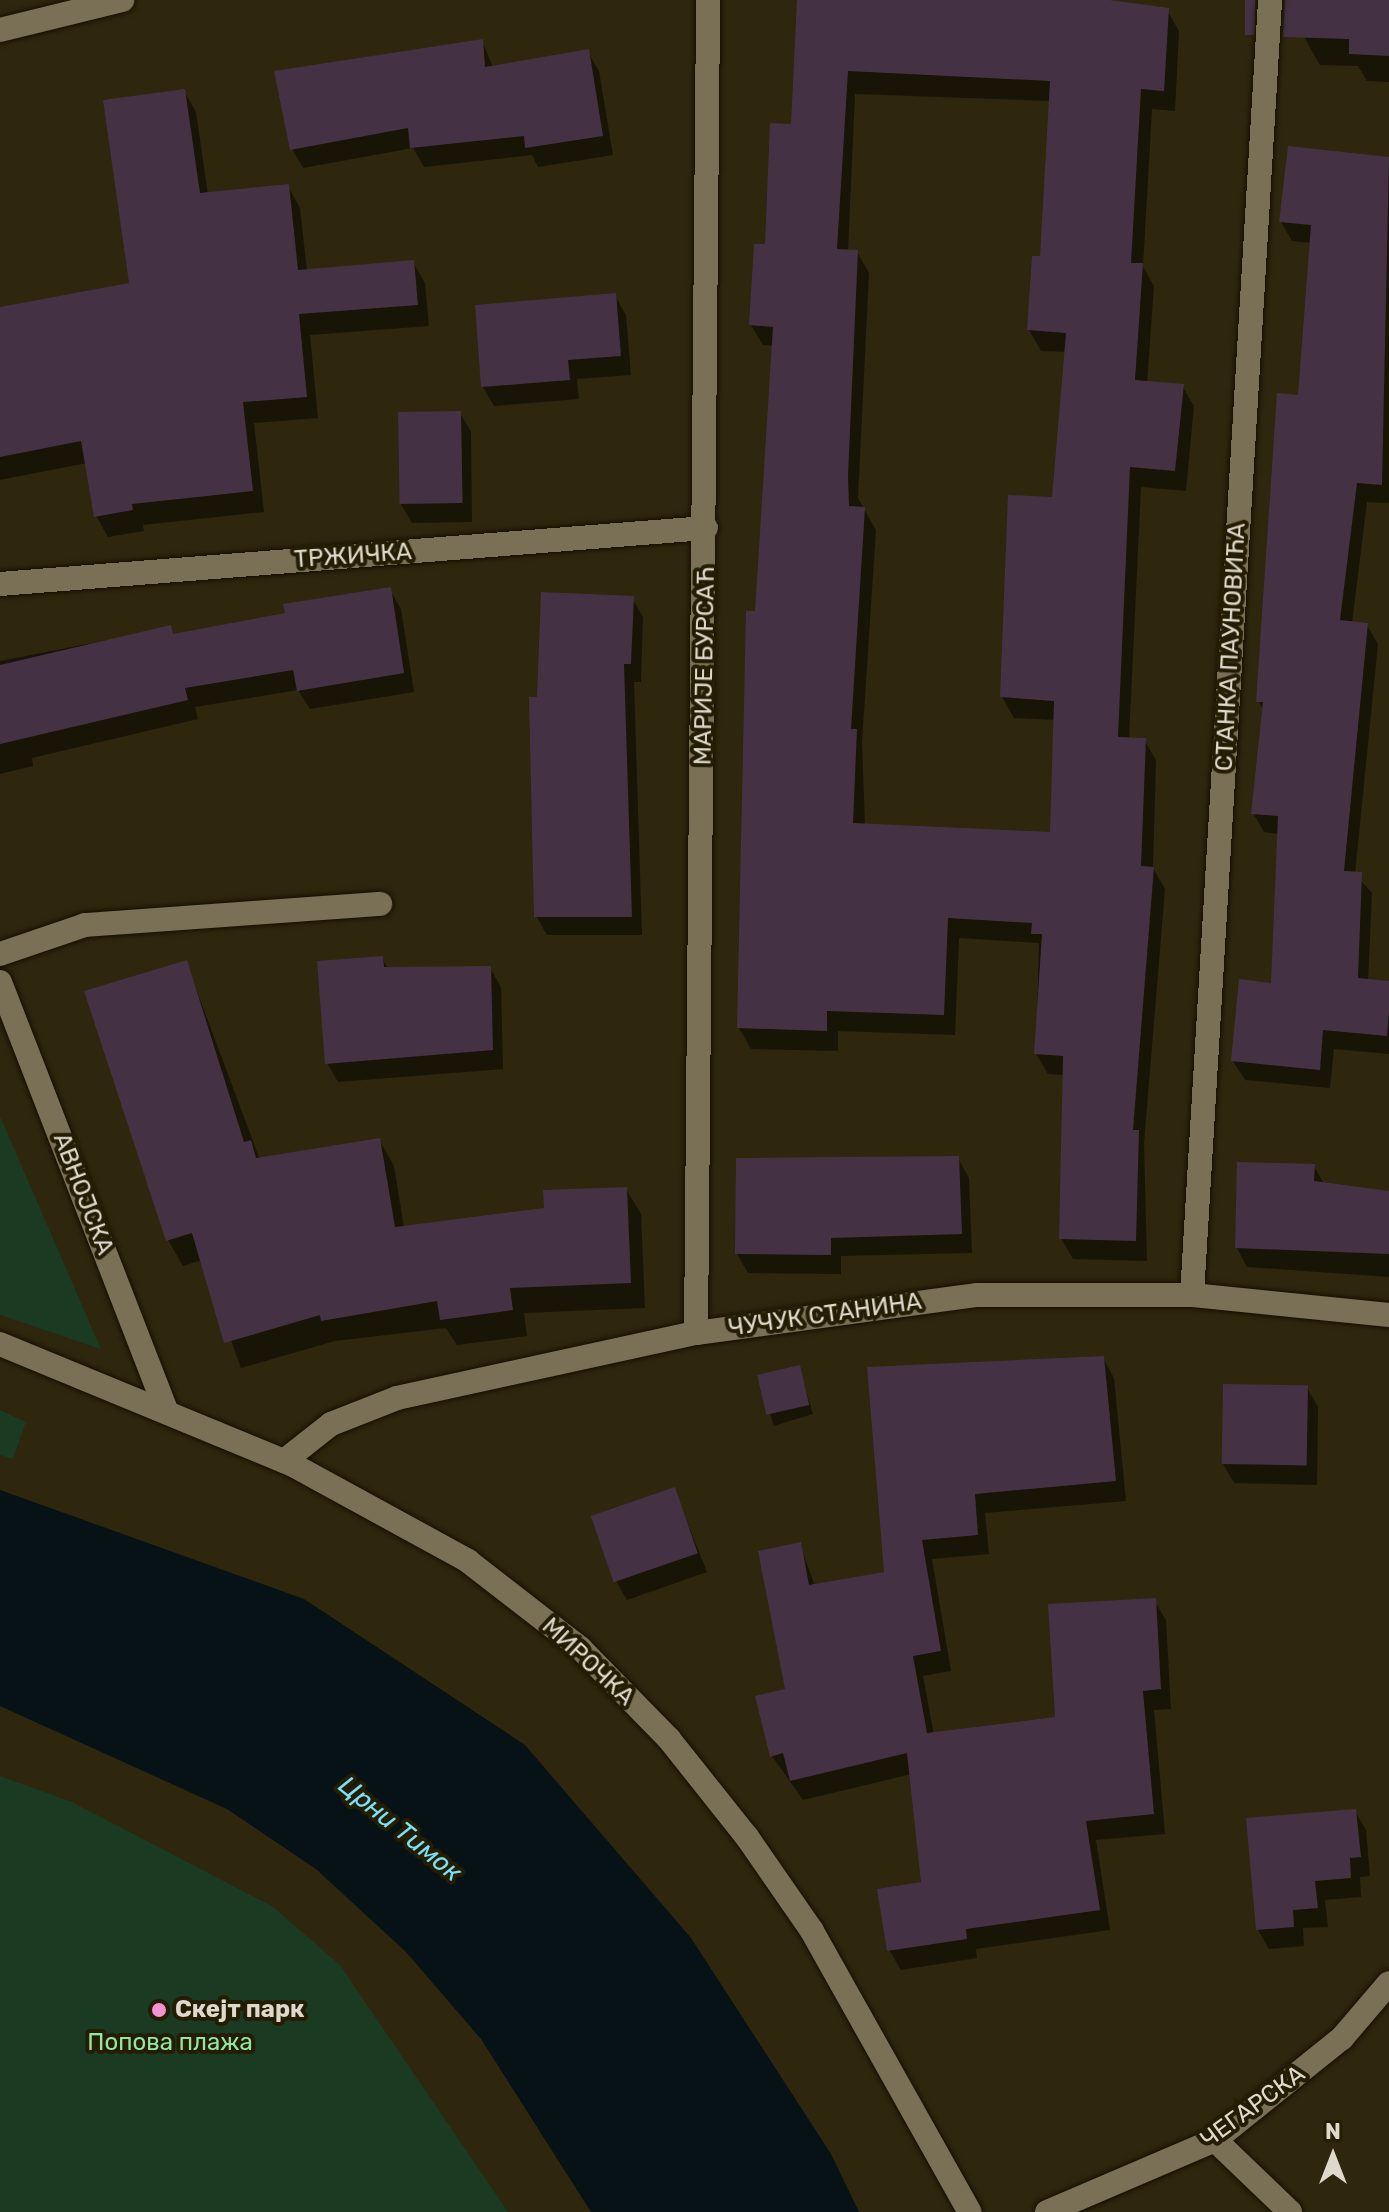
<!DOCTYPE html>
<meta charset="utf-8">
<style>
body{margin:0}
#map{position:relative;width:1389px;height:2212px;overflow:hidden;background:#2e260d;font-family:Rubik,sans-serif}
div>[style]{position:absolute}
.green>*{inset:0;background:#1a3a21}
.water>*{inset:0;background:#061215}
.shadow>*{inset:0;background:#0007;transform-origin:0 0}
.building>*{inset:0;background:#443244;transform-origin:0 0}
.roads{filter:drop-shadow(0 0 2px #160e00) drop-shadow(0 0 2px #160e00)}
.street>*{height:24px;margin:-12px;padding:0 12px;transform-origin:12px;border-radius:12px;background:#7a7056}
.secondary>*{height:24px;margin:-12px;padding:0 12px;transform-origin:12px;border-radius:12px;background:#7a7056}
.dots>*{width:22px;height:22px;translate:-50% -50%;box-sizing:border-box;border:4px solid #251c04;border-radius:50%}
span{translate:-50% -50%;white-space:nowrap;text-align:center;line-height:1.15;-webkit-text-stroke:8px #251c04;paint-order:stroke}
.street-label{font-size:24px;color:#dfd9cb}
.poi-label{font-size:24px;color:#dfd9cb;font-weight:700}
.left{translate:0 -50%;text-align:left}
.park-label{font-size:24px;color:#92e6a2}
.water-label{font-size:26px;color:#7ae2f8;font-style:italic}
.north{position:absolute;left:1293px;top:2116px;width:80px;height:80px;-webkit-text-stroke:6px #251c04;paint-order:stroke;rotate:0deg;font-size:22px;font-weight:700;line-height:32px;text-align:center;color:#dfd9cb}
.north::after{content:'';display:block;margin:auto;width:28px;height:36px;background:#dfd9cb;clip-path:polygon(50% 0,100% 100%,50% 72%,0 100%)}
</style>
<div id="map">
<div class="green">
<div style="clip-path:polygon(0 1116px,26px 1176px,101px 1349px,0 1315px)"></div>
<div style="clip-path:polygon(0 1410px,26px 1422px,13px 1459px,0 1455px)"></div>
<div style="clip-path:polygon(0 1776px,72px 1802px,272px 1906px,340px 1965px,508px 2212px,0 2212px)"></div>
</div>
<div class="water">
<div style="clip-path:polygon(0 1490px,304px 1599px,525px 1745px,691px 1938px,831px 2154px,859px 2212px,591px 2212px,481px 2039px,406px 1952px,316px 1869px,227px 1809px,0 1706px)"></div>
</div>
<div class="shadow">
<div style="clip-path:polygon(evenodd,799px 0,1113px 0,1117px 7px,1167px 10px,1179px 31px,1175px 111px,1152px 109px,1143px 267px,1154px 286px,1147px 383px,1182px 386px,1194px 406px,1186px 491px,1141px 487px,1129px 739px,1144px 740px,1156px 760px,1153px 868px,1165px 889px,1144px 1143px,1147px 1261px,1073px 1259px,1061px 1238px,1065px 1075px,1048px 1074px,1036px 1054px,1039px 943px,959px 938px,955px 1035px,838px 1031px,838px 1051px,751px 1049px,739px 1028px,774px 346px,763px 345px,751px 325px,792px 126px,799px 0,855px 94px,1050px 101px,1041px 258px,1029px 330px,1041px 351px,1067px 352px,1054px 499px,1002px 697px,1014px 718px,1056px 720px,1051px 834px,865px 826px,862px 742px,876px 530px,858px 498px,869px 273px,857px 252px,848px 252px,855px 94px)"></div>
<div style="clip-path:polygon(1306px 0,1389px 0,1389px 82px,1367px 81px,1358px 66px,1320px 65px,1304px 37px)"></div>
<div style="clip-path:polygon(482px 41px,493px 67px,588px 52px,599px 71px,613px 155px,538px 167px,532px 155px,424px 167px,413px 148px,303px 168px,292px 149px)"></div>
<div style="clip-path:polygon(184px 91px,196px 112px,208px 195px,288px 186px,300px 208px,307px 271px,413px 262px,425px 283px,429px 326px,310px 335px,318px 418px,254px 423px,264px 512px,143px 525px,144px 531px,108px 537px,96px 516px,87px 463px,0 480px,0 309px,131px 285px)"></div>
<div style="clip-path:polygon(1290px 149px,1389px 159px,1389px 503px,1367px 502px,1352px 623px,1367px 625px,1378px 644px,1355px 874px,1372px 893px,1368px 981px,1389px 983px,1389px 1054px,1334px 1049px,1330px 1088px,1245px 1080px,1233px 1061px,1273px 985px,1279px 834px,1264px 832px,1253px 813px,1264px 711px,1258px 701px,1300px 397px,1312px 243px,1292px 241px,1281px 222px)"></div>
<div style="clip-path:polygon(615px 296px,626px 315px,631px 375px,577px 379px,579px 399px,494px 406px,483px 387px)"></div>
<div style="clip-path:polygon(460px 413px,471px 432px,472px 522px,412px 523px,401px 504px)"></div>
<div style="clip-path:polygon(390px 590px,401px 609px,414px 692px,310px 709px,298px 690px,195px 707px,198px 719px,32px 758px,33px 766px,0 774px,0 661px,170px 628px,174px 636px,287px 615px)"></div>
<div style="clip-path:polygon(632px 598px,643px 617px,641px 682px,634px 682px,642px 935px,547px 935px,536px 916px,539px 699px)"></div>
<div style="clip-path:polygon(382px 958px,388px 969px,490px 968px,501px 987px,503px 1069px,338px 1082px,327px 1063px)"></div>
<div style="clip-path:polygon(186px 962px,260px 1160px,379px 1140px,394px 1166px,404px 1228px,546px 1209px,626px 1189px,641px 1214px,645px 1308px,524px 1313px,527px 1336px,457px 1345px,446px 1328px,335px 1341px,241px 1368px,202px 1260px,183px 1266px,168px 1240px)"></div>
<div style="clip-path:polygon(958px 1158px,969px 1178px,972px 1253px,841px 1256px,841px 1274px,748px 1273px,737px 1254px)"></div>
<div style="clip-path:polygon(1314px 1166px,1324px 1184px,1342px 1190px,1389px 1193px,1389px 1277px,1247px 1267px,1237px 1248px)"></div>
<div style="clip-path:polygon(1103px 1358px,1114px 1378px,1126px 1501px,985px 1513px,989px 1554px,932px 1559px,951px 1671px,923px 1676px,934px 1735px,1057px 1719px,1154px 1600px,1166px 1620px,1171px 1709px,1154px 1710px,1165px 1834px,1096px 1840px,1110px 1930px,976px 1949px,977px 1958px,901px 1970px,889px 1950px,923px 1884px,912px 1774px,803px 1800px,772px 1756px,788px 1691px,800px 1545px,815px 1586px,886px 1574px)"></div>
<div style="left:799px;top:1368px;width:48px;height:41px;rotate:73deg"></div>
<div style="clip-path:polygon(1307px 1388px,1318px 1407px,1317px 1485px,1234px 1483px,1223px 1464px)"></div>
<div style="clip-path:polygon(674px 1489px,707px 1572px,627px 1600px,616px 1581px)"></div>
<div style="clip-path:polygon(1355px 1811px,1366px 1830px,1370px 1876px,1360px 1877px,1361px 1897px,1325px 1900px,1328px 1927px,1303px 1928px,1304px 1946px,1269px 1949px,1258px 1930px)"></div>
</div>
<div class="building">
<div style="clip-path:polygon(evenodd,797px 0,1110px 0,1169px 8px,1164px 91px,1141px 89px,1131px 263px,1143px 263px,1135px 380px,1184px 384px,1175px 471px,1130px 467px,1118px 737px,1146px 738px,1141px 866px,1154px 867px,1133px 1130px,1139px 1130px,1136px 1241px,1059px 1239px,1063px 1056px,1034px 1054px,1042px 934px,1031px 934px,1032px 923px,948px 918px,944px 1015px,827px 1011px,827px 1031px,737px 1028px,746px 611px,755px 611px,773px 327px,749px 325px,754px 244px,765px 244px,770px 123px,791px 124px,797px 0,848px 71px,1050px 81px,1040px 256px,1032px 256px,1027px 330px,1066px 333px,1052px 497px,1008px 495px,1000px 697px,1054px 701px,1050px 832px,853px 823px,857px 729px,851px 729px,865px 507px,849px 506px,848px 476px,858px 250px,837px 249px,848px 71px)"></div>
<div style="left:1245px;top:0;width:10px;height:35px"></div>
<div style="clip-path:polygon(1285px 0,1389px 0,1389px 56px,1349px 54px,1349px 39px,1283px 37px)"></div>
<div style="clip-path:polygon(483px 39px,485px 67px,589px 49px,603px 136px,525px 148px,524px 136px,410px 148px,408px 128px,290px 150px,274px 71px)"></div>
<div style="clip-path:polygon(185px 89px,200px 193px,289px 184px,298px 270px,414px 260px,418px 305px,299px 314px,307px 397px,243px 402px,253px 491px,132px 504px,133px 510px,94px 517px,81px 441px,0 457px,0 307px,129px 283px,103px 100px)"></div>
<div style="clip-path:polygon(1288px 146px,1389px 157px,1382px 485px,1357px 483px,1340px 620px,1368px 623px,1344px 871px,1362px 872px,1358px 978px,1389px 981px,1389px 1011px,1387px 1036px,1323px 1030px,1320px 1070px,1231px 1061px,1239px 979px,1271px 983px,1278px 816px,1251px 814px,1263px 702px,1256px 702px,1277px 393px,1298px 395px,1311px 225px,1279px 222px)"></div>
<div style="clip-path:polygon(616px 293px,621px 356px,568px 360px,570px 380px,481px 387px,475px 305px)"></div>
<div style="left:461px;top:411px;width:92px;height:63px;rotate:89deg"></div>
<div style="clip-path:polygon(391px 587px,404px 673px,297px 691px,293px 670px,185px 688px,188px 700px,0 744px,0 665px,171px 625px,173px 634px,285px 613px,283px 604px)"></div>
<div style="clip-path:polygon(541px 592px,634px 596px,631px 664px,624px 664px,632px 917px,534px 917px,529px 697px,537px 697px)"></div>
<div style="clip-path:polygon(383px 956px,384px 967px,491px 966px,493px 1050px,325px 1064px,317px 961px)"></div>
<div style="clip-path:polygon(187px 960px,244px 1142px,251px 1140px,256px 1158px,380px 1138px,395px 1227px,544px 1208px,543px 1190px,627px 1187px,631px 1283px,510px 1288px,513px 1310px,440px 1320px,437px 1301px,321px 1321px,320px 1315px,224px 1343px,192px 1233px,166px 1241px,84px 991px)"></div>
<div style="clip-path:polygon(959px 1156px,962px 1234px,831px 1238px,831px 1255px,735px 1254px,736px 1158px)"></div>
<div style="clip-path:polygon(1237px 1162px,1315px 1164px,1314px 1181px,1389px 1191px,1389px 1254px,1235px 1248px)"></div>
<div style="clip-path:polygon(1104px 1356px,1116px 1481px,975px 1494px,978px 1535px,922px 1540px,941px 1651px,913px 1656px,927px 1733px,1055px 1717px,1048px 1604px,1156px 1598px,1161px 1689px,1143px 1691px,1154px 1814px,1086px 1821px,1100px 1910px,966px 1929px,967px 1939px,887px 1951px,877px 1889px,921px 1882px,907px 1753px,790px 1781px,783px 1753px,770px 1757px,755px 1696px,785px 1689px,758px 1551px,801px 1542px,809px 1585px,884px 1572px,867px 1367px)"></div>
<div style="left:800px;top:1365px;width:41px;height:44px;rotate:77deg"></div>
<div style="left:1223px;top:1384px;width:85px;height:80px;rotate:1deg"></div>
<div style="left:675px;top:1487px;width:70px;height:89px;rotate:71deg"></div>
<div style="clip-path:polygon(1356px 1809px,1361px 1857px,1350px 1858px,1351px 1878px,1315px 1881px,1318px 1908px,1293px 1910px,1294px 1927px,1256px 1930px,1246px 1818px)"></div>
</div>
<div class="roads">
<div class="street">
<div style="left:0;top:584px;width:708px;rotate:-4.54deg"></div>
<div style="left:0;top:954px;width:90px;rotate:-18.8deg"></div>
<div style="left:85px;top:925px;width:296px;rotate:-4.1deg"></div>
<div style="left:1192px;top:1295px;width:1297px;rotate:-86.55deg"></div>
<div style="left:696px;top:1333px;width:1333px;rotate:-89.48deg"></div>
<div style="left:284px;top:1461px;width:60px;rotate:-38.2deg"></div>
<div style="left:331px;top:1424px;width:71px;rotate:-21.5deg"></div>
<div style="left:397px;top:1398px;width:306px;rotate:-12.3deg"></div>
<div style="left:696px;top:1333px;width:284px;rotate:-7.7deg"></div>
<div style="left:977px;top:1295px;width:215px"></div>
<div style="left:1192px;top:1295px;width:198px;rotate:5.8deg"></div>
<div style="left:1215px;top:2140px;width:104px;rotate:43.8deg"></div>
<div style="left:1047px;top:2212px;width:183px;rotate:-23.2deg"></div>
<div style="left:1215px;top:2140px;width:163px;rotate:-38.8deg"></div>
<div style="left:1342px;top:2038px;width:72px;rotate:-49.5deg"></div>
</div>
<div class="secondary">
<div style="left:0;top:30px;width:126px;rotate:-13.8deg"></div>
<div style="left:0;top:982px;width:456px;rotate:68.8deg"></div>
<div style="left:0;top:1344px;width:317px;rotate:22.4deg"></div>
<div style="left:293px;top:1465px;width:200px;rotate:28.7deg"></div>
<div style="left:468px;top:1561px;width:142px;rotate:37.8deg"></div>
<div style="left:580px;top:1648px;width:127px;rotate:45.6deg"></div>
<div style="left:669px;top:1739px;width:125px;rotate:51.5deg"></div>
<div style="left:747px;top:1837px;width:114px;rotate:55.3deg"></div>
<div style="left:812px;top:1931px;width:322px;rotate:60.7deg"></div>
</div>
</div>
<div class="dots">
<div style="left:159px;top:2010px;background:#f391d5"></div>
</div>
<div class="street-label">
<span style="left:353px;top:556px;rotate:-4deg">ТРЖИЧКА</span>
<span style="left:1231px;top:647px;rotate:-87deg">СТАНКА ПАУНОВИЋА</span>
<span style="left:705px;top:666px;rotate:-89deg">МАРИЈЕ БУРСАЋ</span>
<span style="left:83px;top:1194px;rotate:69deg">АВНОЈСКА</span>
<span style="left:825px;top:1315px;rotate:-8deg">ЧУЧУК СТАНИНА</span>
<span style="left:588px;top:1662px;rotate:43deg">МИРОЧКА</span>
<span style="left:1253px;top:2107px;rotate:-36deg">ЧЕГАРСКА</span>
</div>
<div class="poi-label">
<span class="left" style="left:175px;top:2010px">Скејт парк</span>
</div>
<div class="park-label">
<span style="left:170px;top:2043px">Попова плажа</span>
</div>
<div class="water-label">
<span style="left:400px;top:1829px;rotate:39deg">Црни Тимок</span>
</div>
<div class="north">N</div>
</div>
